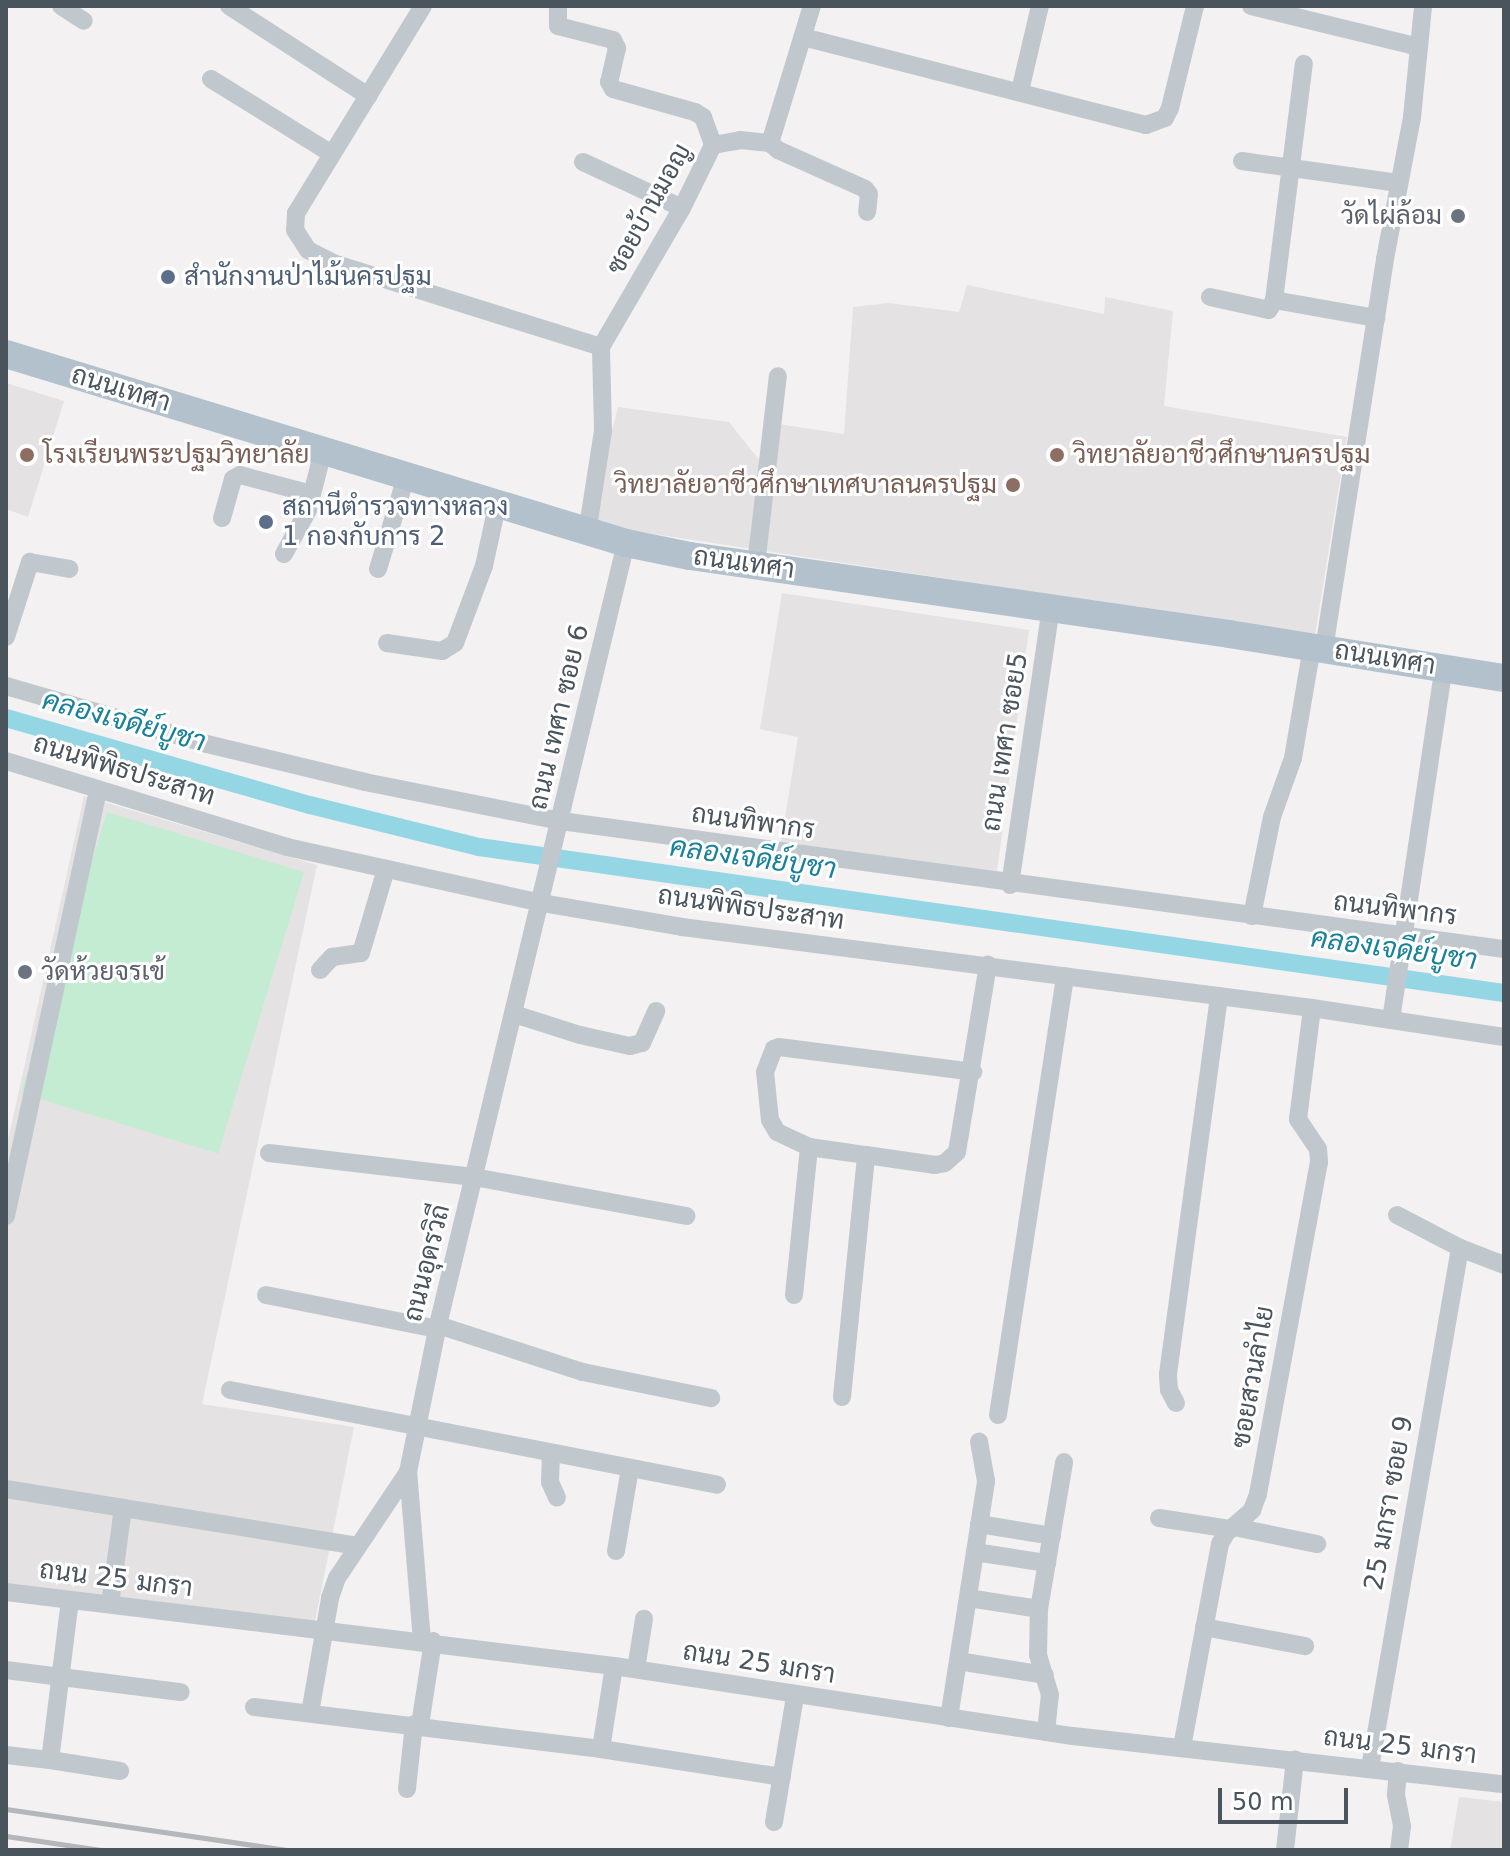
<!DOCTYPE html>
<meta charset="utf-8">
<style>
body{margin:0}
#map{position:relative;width:1510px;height:1856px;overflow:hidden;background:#f3f1f1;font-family:"DejaVu Sans",Sarabun,sans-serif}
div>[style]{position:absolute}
.education>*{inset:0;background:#e4e2e2}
.green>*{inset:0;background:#c4ecd2;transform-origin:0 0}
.canal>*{height:18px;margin:-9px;padding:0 9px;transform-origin:9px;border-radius:9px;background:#95d6e5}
.street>*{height:18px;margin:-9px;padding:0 9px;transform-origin:9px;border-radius:9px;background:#c0c8ce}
.primary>*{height:28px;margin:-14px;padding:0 14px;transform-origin:14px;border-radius:14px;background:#b3c1cd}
.rail>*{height:5px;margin:-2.5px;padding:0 2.5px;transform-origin:2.5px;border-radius:2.5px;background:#b3b6ba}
.dots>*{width:22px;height:22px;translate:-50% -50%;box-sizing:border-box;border:4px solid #fff;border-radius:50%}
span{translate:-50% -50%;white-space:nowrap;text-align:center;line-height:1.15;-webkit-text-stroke:6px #fff;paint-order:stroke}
.street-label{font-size:26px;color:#4a545d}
.worship-label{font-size:26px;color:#5b616d}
.right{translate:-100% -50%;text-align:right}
.left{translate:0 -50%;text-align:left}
.service-label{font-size:26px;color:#4e5e75}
.education-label{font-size:26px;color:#785e54}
.water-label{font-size:28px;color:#19819a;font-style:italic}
.frame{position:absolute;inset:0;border:8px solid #4a545d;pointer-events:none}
.scale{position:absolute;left:1218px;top:1788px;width:130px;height:36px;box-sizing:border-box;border:4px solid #4a545d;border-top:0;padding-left:10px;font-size:24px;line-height:28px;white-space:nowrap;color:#4a545d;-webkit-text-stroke:6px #fff;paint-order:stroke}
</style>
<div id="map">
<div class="education">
<div style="clip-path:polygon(967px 285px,1104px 314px,1105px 297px,1173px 311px,1164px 406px,1347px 437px,1315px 635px,589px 524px,618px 407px,729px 422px,768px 471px,772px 423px,844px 434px,853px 307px,889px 303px,959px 312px)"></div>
<div style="clip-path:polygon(6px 383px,64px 401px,28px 517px,6px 509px)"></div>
<div style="clip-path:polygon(782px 593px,1029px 630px,997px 871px,781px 842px,798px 737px,760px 729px)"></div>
<div style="clip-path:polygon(84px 796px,317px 865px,202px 1404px,354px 1427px,315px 1621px,6px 1583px,6px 1149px)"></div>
<div style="clip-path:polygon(1459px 1797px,1504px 1802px,1504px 1850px,1450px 1850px)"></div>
</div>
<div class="green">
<div style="left:107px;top:812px;width:206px;height:294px;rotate:17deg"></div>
</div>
<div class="canal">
<div style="left:6px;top:718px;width:316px;rotate:16deg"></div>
<div style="left:310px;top:805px;width:174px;rotate:14deg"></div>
<div style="left:479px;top:847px;width:1035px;rotate:8.11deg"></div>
</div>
<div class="street">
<div style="left:61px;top:6px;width:27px;rotate:33deg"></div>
<div style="left:229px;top:6px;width:166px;rotate:32.9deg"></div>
<div style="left:423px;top:6px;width:243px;rotate:121.5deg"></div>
<div style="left:296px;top:213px;width:17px;rotate:93deg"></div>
<div style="left:295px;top:230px;width:24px;rotate:57deg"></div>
<div style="left:308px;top:250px;width:28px;rotate:27deg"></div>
<div style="left:333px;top:263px;width:281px;rotate:17.4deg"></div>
<div style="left:558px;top:6px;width:20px;rotate:90deg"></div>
<div style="left:558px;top:26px;width:57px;rotate:14.3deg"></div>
<div style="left:613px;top:40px;width:9px;rotate:63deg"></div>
<div style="left:617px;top:48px;width:35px;rotate:103deg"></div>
<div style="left:609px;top:82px;width:8px;rotate:60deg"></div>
<div style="left:613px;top:89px;width:85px;rotate:15.7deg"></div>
<div style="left:695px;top:112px;width:9px;rotate:32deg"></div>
<div style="left:703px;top:117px;width:30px;rotate:70deg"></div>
<div style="left:1251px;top:6px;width:173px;rotate:13.7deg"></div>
<div style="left:803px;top:37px;width:354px;rotate:14.4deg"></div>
<div style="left:1146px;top:125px;width:20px;rotate:-20deg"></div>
<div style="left:1165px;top:118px;width:11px;rotate:-63deg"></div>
<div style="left:1170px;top:108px;width:105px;rotate:-76.2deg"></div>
<div style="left:211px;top:79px;width:142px;rotate:31.8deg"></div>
<div style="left:1020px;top:91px;width:87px;rotate:-76.8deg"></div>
<div style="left:770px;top:143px;width:11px;rotate:41deg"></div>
<div style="left:778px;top:150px;width:95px;rotate:24.1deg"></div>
<div style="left:865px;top:189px;width:6px;rotate:51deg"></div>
<div style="left:869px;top:194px;width:18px;rotate:96deg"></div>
<div style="left:1242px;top:161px;width:158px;rotate:8deg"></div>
<div style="left:583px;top:162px;width:109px;rotate:24.9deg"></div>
<div style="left:1210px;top:297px;width:60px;rotate:12.4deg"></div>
<div style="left:1269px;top:310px;width:11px;rotate:-63deg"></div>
<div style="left:1274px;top:300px;width:238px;rotate:-82.8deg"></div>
<div style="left:1274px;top:300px;width:104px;rotate:10deg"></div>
<div style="left:601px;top:347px;width:161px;rotate:-59.8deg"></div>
<div style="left:682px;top:208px;width:70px;rotate:-63.8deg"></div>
<div style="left:713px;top:145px;width:27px;rotate:-10deg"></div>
<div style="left:740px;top:140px;width:30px;rotate:6deg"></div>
<div style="left:770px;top:143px;width:143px;rotate:-73deg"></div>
<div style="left:222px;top:518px;width:41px;rotate:-74.2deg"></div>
<div style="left:233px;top:479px;width:8px;rotate:-30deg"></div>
<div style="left:240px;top:475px;width:74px;rotate:14.8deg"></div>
<div style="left:587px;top:533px;width:103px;rotate:-81.1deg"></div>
<div style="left:603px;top:431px;width:84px;rotate:-91.4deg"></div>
<div style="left:284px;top:554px;width:50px;rotate:-61.4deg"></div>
<div style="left:308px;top:510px;width:61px;rotate:-75.7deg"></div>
<div style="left:756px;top:565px;width:190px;rotate:-83.4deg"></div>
<div style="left:378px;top:569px;width:96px;rotate:-73.1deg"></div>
<div style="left:6px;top:637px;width:79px;rotate:-72.3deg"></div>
<div style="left:30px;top:562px;width:40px;rotate:10deg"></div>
<div style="left:387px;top:643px;width:56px;rotate:8.3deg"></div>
<div style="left:442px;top:651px;width:15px;rotate:-32deg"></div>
<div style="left:455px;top:643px;width:82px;rotate:-69.4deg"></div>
<div style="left:484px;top:566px;width:61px;rotate:-77.8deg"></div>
<div style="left:1324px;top:649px;width:395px;rotate:-81.1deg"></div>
<div style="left:1385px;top:259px;width:145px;rotate:-79.2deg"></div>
<div style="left:1412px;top:117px;width:112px;rotate:-84.3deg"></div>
<div style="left:6px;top:686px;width:209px;rotate:16.1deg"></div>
<div style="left:207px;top:744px;width:163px;rotate:13.5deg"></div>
<div style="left:365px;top:782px;width:200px;rotate:11.3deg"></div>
<div style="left:561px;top:821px;width:952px;rotate:7.73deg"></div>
<div style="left:6px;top:761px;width:294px;rotate:17deg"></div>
<div style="left:287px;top:847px;width:261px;rotate:12.4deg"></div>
<div style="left:542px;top:903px;width:142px;rotate:9.7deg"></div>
<div style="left:682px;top:927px;width:635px;rotate:7.33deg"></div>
<div style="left:1312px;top:1008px;width:194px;rotate:8.6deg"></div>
<div style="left:1010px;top:885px;width:281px;rotate:-81.6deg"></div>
<div style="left:1252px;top:916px;width:101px;rotate:-78.6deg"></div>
<div style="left:1272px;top:817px;width:63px;rotate:-70.4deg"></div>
<div style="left:1293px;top:758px;width:113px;rotate:-80.3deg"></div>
<div style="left:320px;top:970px;width:18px;rotate:-47deg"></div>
<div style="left:332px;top:957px;width:29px;rotate:-8deg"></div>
<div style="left:361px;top:953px;width:88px;rotate:-73.4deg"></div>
<div style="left:514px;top:1014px;width:69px;rotate:17.7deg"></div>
<div style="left:580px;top:1035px;width:51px;rotate:12.4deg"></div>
<div style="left:630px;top:1046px;width:12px;rotate:-14deg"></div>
<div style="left:642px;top:1043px;width:35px;rotate:-66deg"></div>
<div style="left:1391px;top:1020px;width:357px;rotate:-81.5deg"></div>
<div style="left:809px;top:1147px;width:35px;rotate:-155deg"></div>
<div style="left:777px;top:1132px;width:14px;rotate:-120deg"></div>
<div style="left:770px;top:1120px;width:48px;rotate:-95.9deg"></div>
<div style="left:765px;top:1072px;width:25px;rotate:-69deg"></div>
<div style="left:774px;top:1049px;width:5px;rotate:-22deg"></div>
<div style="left:779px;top:1047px;width:196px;rotate:7.3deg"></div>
<div style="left:269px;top:1153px;width:206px;rotate:6.7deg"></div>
<div style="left:474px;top:1177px;width:216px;rotate:10.4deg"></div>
<div style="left:1397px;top:1215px;width:71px;rotate:27.6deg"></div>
<div style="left:1460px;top:1248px;width:47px;rotate:21.1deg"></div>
<div style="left:6px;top:1216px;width:436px;rotate:-77.8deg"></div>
<div style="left:266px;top:1295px;width:174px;rotate:11.2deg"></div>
<div style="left:794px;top:1295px;width:149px;rotate:-84.2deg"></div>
<div style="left:809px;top:1147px;width:58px;rotate:8deg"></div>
<div style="left:438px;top:1325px;width:152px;rotate:18deg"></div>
<div style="left:583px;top:1372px;width:131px;rotate:11.5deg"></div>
<div style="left:230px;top:1390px;width:496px;rotate:11deg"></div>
<div style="left:842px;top:1397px;width:243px;rotate:-84.3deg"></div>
<div style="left:866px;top:1155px;width:70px;rotate:8.2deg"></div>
<div style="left:935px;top:1165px;width:10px;rotate:-11deg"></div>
<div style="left:945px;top:1163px;width:16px;rotate:-43deg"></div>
<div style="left:957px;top:1152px;width:190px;rotate:-80.6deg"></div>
<div style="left:1176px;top:1403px;width:15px;rotate:-118deg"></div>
<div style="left:1169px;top:1390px;width:16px;rotate:-94deg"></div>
<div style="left:1168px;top:1374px;width:381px;rotate:-82.3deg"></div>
<div style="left:998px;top:1415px;width:444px;rotate:-81.3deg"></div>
<div style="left:551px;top:1453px;width:29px;rotate:92deg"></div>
<div style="left:550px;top:1482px;width:17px;rotate:66deg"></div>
<div style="left:6px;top:1489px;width:355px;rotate:9.2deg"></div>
<div style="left:1159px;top:1518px;width:73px;rotate:8.7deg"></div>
<div style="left:979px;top:1524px;width:74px;rotate:9.3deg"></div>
<div style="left:1234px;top:1527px;width:85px;rotate:11.6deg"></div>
<div style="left:616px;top:1551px;width:84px;rotate:-80.4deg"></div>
<div style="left:975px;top:1552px;width:73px;rotate:8.7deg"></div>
<div style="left:6px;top:1592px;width:612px;rotate:6.94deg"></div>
<div style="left:614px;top:1666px;width:464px;rotate:8.7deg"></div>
<div style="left:1073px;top:1736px;width:434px;rotate:6.4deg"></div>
<div style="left:968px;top:1598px;width:72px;rotate:8.8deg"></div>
<div style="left:70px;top:1600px;width:161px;rotate:97.1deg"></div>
<div style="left:50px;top:1760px;width:71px;rotate:8.9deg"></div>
<div style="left:110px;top:1604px;width:97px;rotate:-82.3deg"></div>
<div style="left:1204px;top:1627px;width:103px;rotate:10.7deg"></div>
<div style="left:422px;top:1641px;width:170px;rotate:-94.7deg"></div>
<div style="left:408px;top:1472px;width:146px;rotate:-78.5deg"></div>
<div style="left:437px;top:1329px;width:808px;rotate:-76.48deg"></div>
<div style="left:958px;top:1661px;width:88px;rotate:9.1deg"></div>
<div style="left:636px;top:1669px;width:51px;rotate:-80.9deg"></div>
<div style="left:6px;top:1670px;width:176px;rotate:7.2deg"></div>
<div style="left:254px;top:1707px;width:350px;rotate:6.9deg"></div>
<div style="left:601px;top:1749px;width:183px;rotate:8.8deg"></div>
<div style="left:310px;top:1713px;width:117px;rotate:-80.1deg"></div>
<div style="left:330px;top:1598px;width:21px;rotate:-71deg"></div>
<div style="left:337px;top:1578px;width:128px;rotate:-56.2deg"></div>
<div style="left:949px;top:1718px;width:240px;rotate:-81.1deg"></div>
<div style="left:986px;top:1481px;width:40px;rotate:-100deg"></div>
<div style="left:420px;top:1725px;width:85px;rotate:-81.2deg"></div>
<div style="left:1046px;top:1732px;width:37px;rotate:-84deg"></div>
<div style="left:1050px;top:1695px;width:42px;rotate:-106.7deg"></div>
<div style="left:1038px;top:1655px;width:46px;rotate:-88.8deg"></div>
<div style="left:1039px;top:1609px;width:149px;rotate:-80.3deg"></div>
<div style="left:1182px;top:1747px;width:207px;rotate:-79.4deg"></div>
<div style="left:1220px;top:1544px;width:13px;rotate:-61deg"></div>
<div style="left:1226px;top:1533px;width:35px;rotate:-41deg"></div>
<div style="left:1252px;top:1510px;width:17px;rotate:-69deg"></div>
<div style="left:1258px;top:1494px;width:338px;rotate:-79.6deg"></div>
<div style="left:1319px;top:1162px;width:13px;rotate:-94deg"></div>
<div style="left:1318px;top:1149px;width:36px;rotate:-124deg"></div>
<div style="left:1298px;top:1119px;width:112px;rotate:-82.8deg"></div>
<div style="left:601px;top:1749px;width:84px;rotate:-81.1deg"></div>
<div style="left:6px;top:1755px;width:44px;rotate:6.5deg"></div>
<div style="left:1370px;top:1768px;width:528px;rotate:-80.18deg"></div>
<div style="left:1398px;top:1771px;width:24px;rotate:95deg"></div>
<div style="left:1396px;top:1795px;width:32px;rotate:79deg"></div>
<div style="left:1402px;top:1826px;width:24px;rotate:97deg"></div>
<div style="left:407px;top:1789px;width:65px;rotate:-83.9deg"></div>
<div style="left:774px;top:1822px;width:128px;rotate:-80.5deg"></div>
<div style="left:1285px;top:1850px;width:91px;rotate:-83.7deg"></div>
</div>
<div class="primary">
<div style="left:6px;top:354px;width:648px;rotate:16.95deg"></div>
<div style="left:626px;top:543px;width:65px;rotate:11.5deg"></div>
<div style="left:690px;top:556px;width:545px;rotate:8.23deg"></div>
<div style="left:1229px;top:634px;width:278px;rotate:9.1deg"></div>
</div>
<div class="rail">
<div style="left:6px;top:1809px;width:285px;rotate:8.3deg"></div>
<div style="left:6px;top:1836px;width:96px;rotate:8.4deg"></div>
</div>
<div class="dots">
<div style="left:1458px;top:216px;background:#6b7280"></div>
<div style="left:168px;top:277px;background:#5c6f8a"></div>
<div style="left:27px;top:455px;background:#8d6e63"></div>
<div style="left:1057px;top:455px;background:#8d6e63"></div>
<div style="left:1013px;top:485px;background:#8d6e63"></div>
<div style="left:266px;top:522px;background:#5c6f8a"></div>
<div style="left:25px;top:972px;background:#6b7280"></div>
</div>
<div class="street-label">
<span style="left:649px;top:209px;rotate:-61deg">ซอยบ้านมอญ</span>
<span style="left:121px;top:389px;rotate:17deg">ถนนเทศา</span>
<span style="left:744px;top:563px;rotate:8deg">ถนนเทศา</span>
<span style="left:1385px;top:658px;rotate:9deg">ถนนเทศา</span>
<span style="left:559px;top:717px;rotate:-77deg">ถนน เทศา ซอย 6</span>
<span style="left:1005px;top:742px;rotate:-81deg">ถนน เทศา ซอย5</span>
<span style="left:124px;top:770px;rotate:17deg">ถนนพิพิธประสาท</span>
<span style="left:753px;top:822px;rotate:8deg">ถนนทิพากร</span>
<span style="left:751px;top:908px;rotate:8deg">ถนนพิพิธประสาท</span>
<span style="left:1395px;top:909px;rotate:7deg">ถนนทิพากร</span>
<span style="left:427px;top:1263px;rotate:-76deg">ถนนอุดรวิถี</span>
<span style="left:1253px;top:1377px;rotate:-80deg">ซอยสวนลำไย</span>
<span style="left:1389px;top:1503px;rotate:-80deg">25 มกรา ซอย 9</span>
<span style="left:116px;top:1579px;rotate:7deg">ถนน 25 มกรา</span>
<span style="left:759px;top:1663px;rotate:9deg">ถนน 25 มกรา</span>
<span style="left:1400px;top:1746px;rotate:7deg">ถนน 25 มกรา</span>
</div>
<div class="worship-label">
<span class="right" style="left:1442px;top:216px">วัดไผ่ล้อม</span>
<span class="left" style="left:41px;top:972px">วัดห้วยจรเข้</span>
</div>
<div class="service-label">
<span class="left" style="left:184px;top:277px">สำนักงานป่าไม้นครปฐม</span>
<span class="left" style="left:282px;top:522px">สถานีตำรวจทางหลวง<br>1 กองกับการ 2</span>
</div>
<div class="education-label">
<span class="left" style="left:43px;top:455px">โรงเรียนพระปฐมวิทยาลัย</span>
<span class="left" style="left:1073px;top:455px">วิทยาลัยอาชีวศึกษานครปฐม</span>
<span class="right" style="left:997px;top:485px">วิทยาลัยอาชีวศึกษาเทศบาลนครปฐม</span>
</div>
<div class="water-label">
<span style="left:124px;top:721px;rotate:15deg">คลองเจดีย์บูชา</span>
<span style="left:753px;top:858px;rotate:8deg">คลองเจดีย์บูชา</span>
<span style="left:1394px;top:949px;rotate:8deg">คลองเจดีย์บูชา</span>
</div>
<div class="frame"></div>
<div class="scale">50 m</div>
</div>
